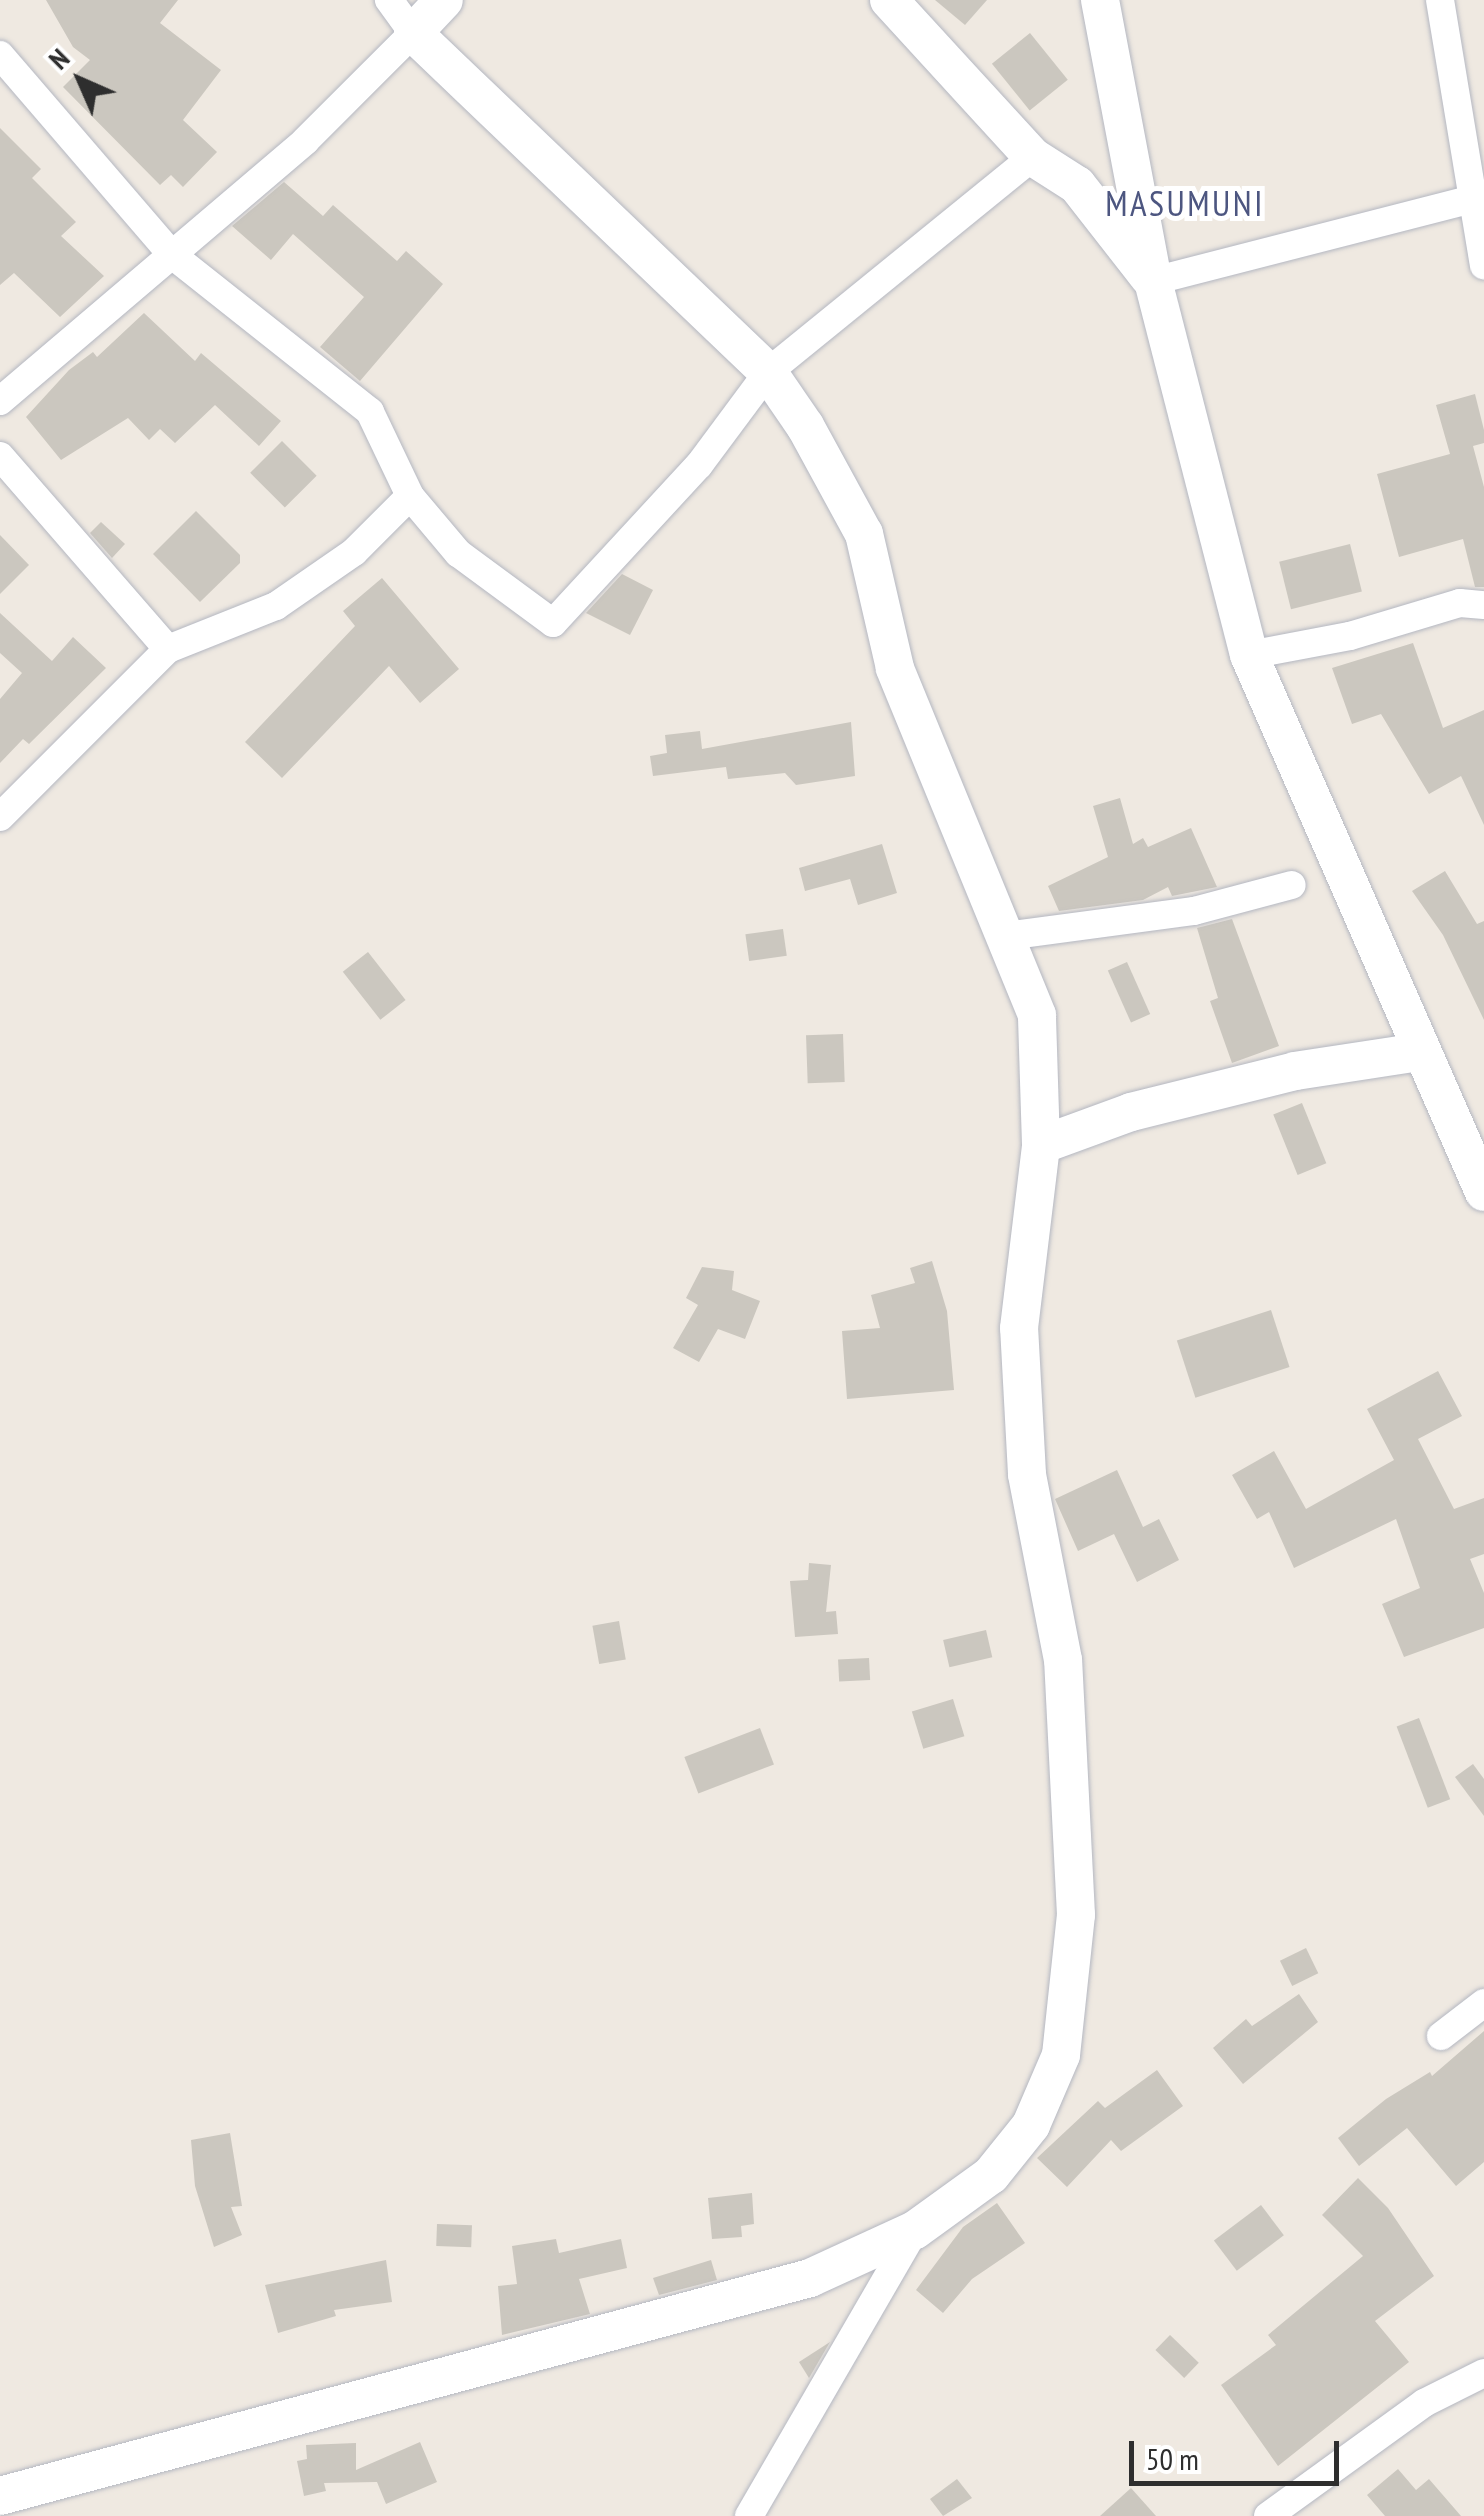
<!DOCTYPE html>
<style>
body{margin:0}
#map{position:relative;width:1484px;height:2516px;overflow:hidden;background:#efe9e1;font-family:"PT Sans Narrow",sans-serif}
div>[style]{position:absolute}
.building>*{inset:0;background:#cbc7bf;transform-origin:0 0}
.roads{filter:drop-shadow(0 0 2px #b4b7c1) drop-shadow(0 0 2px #b4b7c1)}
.street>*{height:28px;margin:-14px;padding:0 14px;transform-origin:14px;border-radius:14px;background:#fff}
.secondary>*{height:38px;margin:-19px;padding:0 19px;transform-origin:19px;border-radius:19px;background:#fff}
span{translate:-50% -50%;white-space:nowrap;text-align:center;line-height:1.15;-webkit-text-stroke:10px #fff;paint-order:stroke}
.quarter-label{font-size:35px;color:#4d5680;letter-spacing:2.5px}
.north{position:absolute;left:30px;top:30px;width:100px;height:100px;-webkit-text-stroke:8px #fff;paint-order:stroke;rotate:315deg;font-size:28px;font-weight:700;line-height:40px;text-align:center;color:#2e2e2e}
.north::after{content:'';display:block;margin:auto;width:35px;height:45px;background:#2e2e2e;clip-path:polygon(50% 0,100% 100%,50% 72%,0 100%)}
.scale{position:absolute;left:1129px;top:2441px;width:210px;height:45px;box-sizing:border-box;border:5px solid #2e2e2e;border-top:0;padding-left:12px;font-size:30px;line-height:35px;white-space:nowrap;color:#2e2e2e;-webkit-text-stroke:8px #fff;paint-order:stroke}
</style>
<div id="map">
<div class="building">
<div style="clip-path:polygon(46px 0,178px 0,160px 23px,221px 70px,183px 120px,217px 152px,183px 187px,171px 175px,160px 185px,63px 87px,90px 60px,73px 47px)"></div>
<div style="clip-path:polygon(935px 0,987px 0,965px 25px)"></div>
<div style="left:1030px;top:33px;width:60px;height:49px;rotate:51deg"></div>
<div style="clip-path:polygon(0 128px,41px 169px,32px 178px,76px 222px,61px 236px,104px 276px,60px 317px,14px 273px,0 285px)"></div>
<div style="clip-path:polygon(284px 182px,323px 216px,333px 205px,397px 261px,406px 251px,443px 284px,360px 381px,320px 347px,364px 297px,293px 234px,271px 260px,232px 226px)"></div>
<div style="clip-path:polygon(144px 313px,195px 361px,201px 353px,281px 421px,259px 446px,215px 405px,175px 443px,160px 429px,149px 440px,128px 418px,61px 460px,26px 417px,69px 370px,93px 352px,97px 357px)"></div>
<div style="clip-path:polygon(1475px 394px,1484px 430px,1484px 443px,1473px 446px,1484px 487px,1484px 587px,1475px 587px,1463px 539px,1399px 557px,1377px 474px,1450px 454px,1436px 405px)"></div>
<div style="left:282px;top:441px;width:49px;height:45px;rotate:45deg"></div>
<div style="clip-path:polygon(196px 511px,240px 555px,240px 563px,200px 602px,153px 554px)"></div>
<div style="clip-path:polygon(101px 522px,125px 544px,112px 558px,90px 533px)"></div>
<div style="clip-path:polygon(0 535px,29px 565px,0 594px)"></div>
<div style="left:1350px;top:544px;width:49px;height:73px;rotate:76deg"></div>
<div style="clip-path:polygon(622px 574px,653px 590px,630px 635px,586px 613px)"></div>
<div style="clip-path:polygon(382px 578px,459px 669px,420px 703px,389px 666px,282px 778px,245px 742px,355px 626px,343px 611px)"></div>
<div style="clip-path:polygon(0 613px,52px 661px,73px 637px,106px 668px,29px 744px,23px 739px,0 763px,0 699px,22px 673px,0 653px)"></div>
<div style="clip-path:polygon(1413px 643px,1443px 728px,1484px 710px,1484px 825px,1461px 776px,1429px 794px,1381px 714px,1352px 724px,1332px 668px)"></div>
<div style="clip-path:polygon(851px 722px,855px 776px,796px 785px,785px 773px,728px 779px,726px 767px,653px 776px,650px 756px,667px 753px,665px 735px,700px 731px,702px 749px)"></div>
<div style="clip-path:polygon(1120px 798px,1133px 844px,1143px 838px,1148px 847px,1191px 828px,1217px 887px,1172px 896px,1168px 887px,1143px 900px,1059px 911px,1048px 886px,1108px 857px,1093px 806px)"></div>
<div style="clip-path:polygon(882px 844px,897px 893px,858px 905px,850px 879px,805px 891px,799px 868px)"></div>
<div style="clip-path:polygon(1445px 871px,1477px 924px,1484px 921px,1484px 1020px,1443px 935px,1412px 891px)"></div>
<div style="clip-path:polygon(1232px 919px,1279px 1046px,1232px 1063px,1210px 1001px,1218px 998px,1197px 928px)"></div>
<div style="left:783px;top:929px;width:27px;height:38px;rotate:82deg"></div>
<div style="left:368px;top:952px;width:61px;height:32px;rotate:52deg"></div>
<div style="left:1127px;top:962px;width:57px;height:21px;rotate:66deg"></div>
<div style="left:843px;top:1034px;width:48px;height:37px;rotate:88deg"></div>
<div style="left:1302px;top:1103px;width:65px;height:31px;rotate:68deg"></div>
<div style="clip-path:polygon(932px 1261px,947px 1311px,954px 1390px,847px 1399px,842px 1331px,880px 1328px,871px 1295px,915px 1283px,910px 1268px)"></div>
<div style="clip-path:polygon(702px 1267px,734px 1271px,732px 1290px,760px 1301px,745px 1339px,718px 1329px,699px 1362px,673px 1348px,698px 1305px,686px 1298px)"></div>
<div style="left:1271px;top:1310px;width:60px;height:99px;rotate:72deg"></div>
<div style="clip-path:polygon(1438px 1371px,1462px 1416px,1418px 1439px,1454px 1509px,1484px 1498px,1484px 1554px,1470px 1559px,1484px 1593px,1484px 1628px,1404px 1657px,1382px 1604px,1420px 1588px,1396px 1519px,1294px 1568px,1269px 1512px,1257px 1519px,1232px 1475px,1274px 1451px,1306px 1509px,1394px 1460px,1367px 1409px)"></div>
<div style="clip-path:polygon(1117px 1470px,1143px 1527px,1159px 1519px,1179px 1560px,1137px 1582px,1114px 1534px,1078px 1551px,1055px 1499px)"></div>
<div style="clip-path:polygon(809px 1563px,831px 1565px,826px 1612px,836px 1611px,838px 1634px,795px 1637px,790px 1581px,808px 1580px)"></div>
<div style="left:619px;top:1621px;width:39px;height:27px;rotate:80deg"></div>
<div style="left:986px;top:1630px;width:28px;height:44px;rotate:77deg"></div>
<div style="left:869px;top:1658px;width:22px;height:31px;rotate:87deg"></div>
<div style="left:953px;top:1699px;width:39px;height:43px;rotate:73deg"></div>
<div style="left:1419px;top:1718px;width:87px;height:24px;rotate:69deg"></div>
<div style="left:760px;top:1728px;width:39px;height:81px;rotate:69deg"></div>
<div style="clip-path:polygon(1473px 1764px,1484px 1779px,1484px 1816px,1455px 1777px)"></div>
<div style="left:1306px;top:1948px;width:28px;height:29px;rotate:64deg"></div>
<div style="clip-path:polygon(1299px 1994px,1318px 2022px,1243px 2084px,1213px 2048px,1246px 2019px,1252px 2026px)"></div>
<div style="clip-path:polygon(1484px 2031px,1484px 2162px,1456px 2186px,1407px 2128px,1359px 2166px,1338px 2138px,1386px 2099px,1430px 2072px,1432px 2076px)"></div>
<div style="clip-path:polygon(1157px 2070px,1183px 2106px,1121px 2151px,1111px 2140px,1067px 2187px,1037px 2158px,1098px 2101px,1105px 2108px)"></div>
<div style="clip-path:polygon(230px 2133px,242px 2206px,231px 2207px,242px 2235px,214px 2247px,195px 2186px,191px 2140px)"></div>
<div style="clip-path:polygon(1358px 2178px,1388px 2208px,1434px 2276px,1375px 2321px,1409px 2362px,1278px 2466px,1221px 2385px,1276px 2345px,1268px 2335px,1363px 2256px,1322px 2215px)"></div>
<div style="clip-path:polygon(752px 2193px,754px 2224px,741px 2226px,742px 2237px,712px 2239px,708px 2198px)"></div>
<div style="clip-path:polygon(997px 2203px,1025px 2243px,972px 2279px,943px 2313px,916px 2290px,963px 2227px)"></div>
<div style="left:1261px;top:2205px;width:38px;height:59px;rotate:53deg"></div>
<div style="left:437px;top:2224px;width:35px;height:22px;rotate:2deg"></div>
<div style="clip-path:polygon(556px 2239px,559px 2253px,621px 2239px,627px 2268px,579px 2279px,590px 2314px,502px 2335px,498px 2286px,517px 2284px,512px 2246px)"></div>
<div style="clip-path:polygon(386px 2260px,392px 2302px,334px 2310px,336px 2316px,278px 2333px,265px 2285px)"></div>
<div style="clip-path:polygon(711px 2260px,717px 2280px,659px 2295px,653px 2278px)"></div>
<div style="left:1170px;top:2335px;width:40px;height:21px;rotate:44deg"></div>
<div style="clip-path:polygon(830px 2342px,809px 2378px,799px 2362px)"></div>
<div style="clip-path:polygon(420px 2442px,437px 2482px,386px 2504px,377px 2482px,324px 2483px,326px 2491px,304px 2496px,297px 2461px,307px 2459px,306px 2445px,356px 2443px,356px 2470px)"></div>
<div style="clip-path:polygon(1398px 2469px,1416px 2490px,1429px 2479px,1461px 2516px,1385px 2516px,1367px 2495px)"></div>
<div style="clip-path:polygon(957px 2479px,972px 2498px,943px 2516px,930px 2499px)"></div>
<div style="clip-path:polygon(1131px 2488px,1156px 2516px,1100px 2516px)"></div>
</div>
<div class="roads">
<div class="street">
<div style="left:1440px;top:0;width:269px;rotate:80.6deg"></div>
<div style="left:0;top:55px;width:262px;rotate:49.3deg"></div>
<div style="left:171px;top:254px;width:254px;rotate:38.4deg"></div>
<div style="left:370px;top:412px;width:93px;rotate:64.5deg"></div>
<div style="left:1153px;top:281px;width:330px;rotate:-14.4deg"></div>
<div style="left:0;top:401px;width:401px;rotate:-40.4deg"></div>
<div style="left:305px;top:141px;width:153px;rotate:-45deg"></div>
<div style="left:413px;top:33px;width:41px;rotate:-126deg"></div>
<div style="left:0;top:456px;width:256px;rotate:49deg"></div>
<div style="left:1249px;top:655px;width:103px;rotate:-10.7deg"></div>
<div style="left:1350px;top:636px;width:115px;rotate:-16.7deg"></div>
<div style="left:1460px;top:603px;width:24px;rotate:5deg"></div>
<div style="left:0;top:817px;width:238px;rotate:-45deg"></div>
<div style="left:168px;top:649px;width:116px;rotate:-21.7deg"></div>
<div style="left:276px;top:606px;width:95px;rotate:-34.7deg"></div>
<div style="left:354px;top:552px;width:79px;rotate:-45deg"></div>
<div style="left:410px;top:496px;width:75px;rotate:49.9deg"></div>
<div style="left:458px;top:553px;width:118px;rotate:36.4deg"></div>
<div style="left:553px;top:623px;width:215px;rotate:-47.3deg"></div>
<div style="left:699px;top:465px;width:116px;rotate:-53.4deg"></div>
<div style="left:768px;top:372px;width:341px;rotate:-39.1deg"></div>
<div style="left:1006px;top:936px;width:190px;rotate:-7.6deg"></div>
<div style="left:1194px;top:911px;width:101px;rotate:-14.9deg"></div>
<div style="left:1441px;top:2036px;width:54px;rotate:-37.5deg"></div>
<div style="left:749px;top:2516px;width:331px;rotate:-59.9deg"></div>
<div style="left:1268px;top:2516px;width:193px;rotate:-35.9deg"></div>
<div style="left:1424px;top:2403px;width:67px;rotate:-26.6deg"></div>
</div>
<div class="secondary">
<div style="left:889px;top:0;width:213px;rotate:47.5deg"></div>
<div style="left:1033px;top:157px;width:52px;rotate:32.5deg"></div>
<div style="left:1077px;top:185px;width:117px;rotate:52deg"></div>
<div style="left:1100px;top:0;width:286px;rotate:79.3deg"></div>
<div style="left:1153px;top:281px;width:386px;rotate:75.6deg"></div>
<div style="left:1249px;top:655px;width:586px;rotate:66.37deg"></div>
<div style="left:1041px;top:1145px;width:96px;rotate:-20.1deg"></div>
<div style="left:1131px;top:1112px;width:169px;rotate:-14deg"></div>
<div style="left:1295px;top:1071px;width:125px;rotate:-8.7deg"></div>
<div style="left:0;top:2496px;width:839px;rotate:-15.06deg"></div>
<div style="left:810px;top:2278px;width:115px;rotate:-24.6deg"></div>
<div style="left:915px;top:2230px;width:94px;rotate:-35.9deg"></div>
<div style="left:991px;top:2175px;width:64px;rotate:-51.3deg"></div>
<div style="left:1031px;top:2125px;width:76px;rotate:-66.8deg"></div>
<div style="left:1061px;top:2055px;width:141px;rotate:-83.9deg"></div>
<div style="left:1076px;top:1915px;width:255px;rotate:-92.9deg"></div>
<div style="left:1063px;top:1660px;width:189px;rotate:-101deg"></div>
<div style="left:1027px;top:1474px;width:146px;rotate:-93.1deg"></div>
<div style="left:1019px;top:1328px;width:184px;rotate:-83.1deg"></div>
<div style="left:1041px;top:1145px;width:130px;rotate:-91.8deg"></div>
<div style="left:1037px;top:1015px;width:375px;rotate:-112.3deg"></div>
<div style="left:895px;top:668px;width:138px;rotate:-103deg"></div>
<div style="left:864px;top:534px;width:123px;rotate:-118.6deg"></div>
<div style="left:805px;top:426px;width:65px;rotate:-124.4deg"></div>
<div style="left:768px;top:372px;width:491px;rotate:-136.3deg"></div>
<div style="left:413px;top:33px;width:45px;rotate:-46.8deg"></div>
</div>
</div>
<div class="quarter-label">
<span style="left:1185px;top:203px">MASUMUNI</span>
</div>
<div class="north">N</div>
<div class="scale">50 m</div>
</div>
